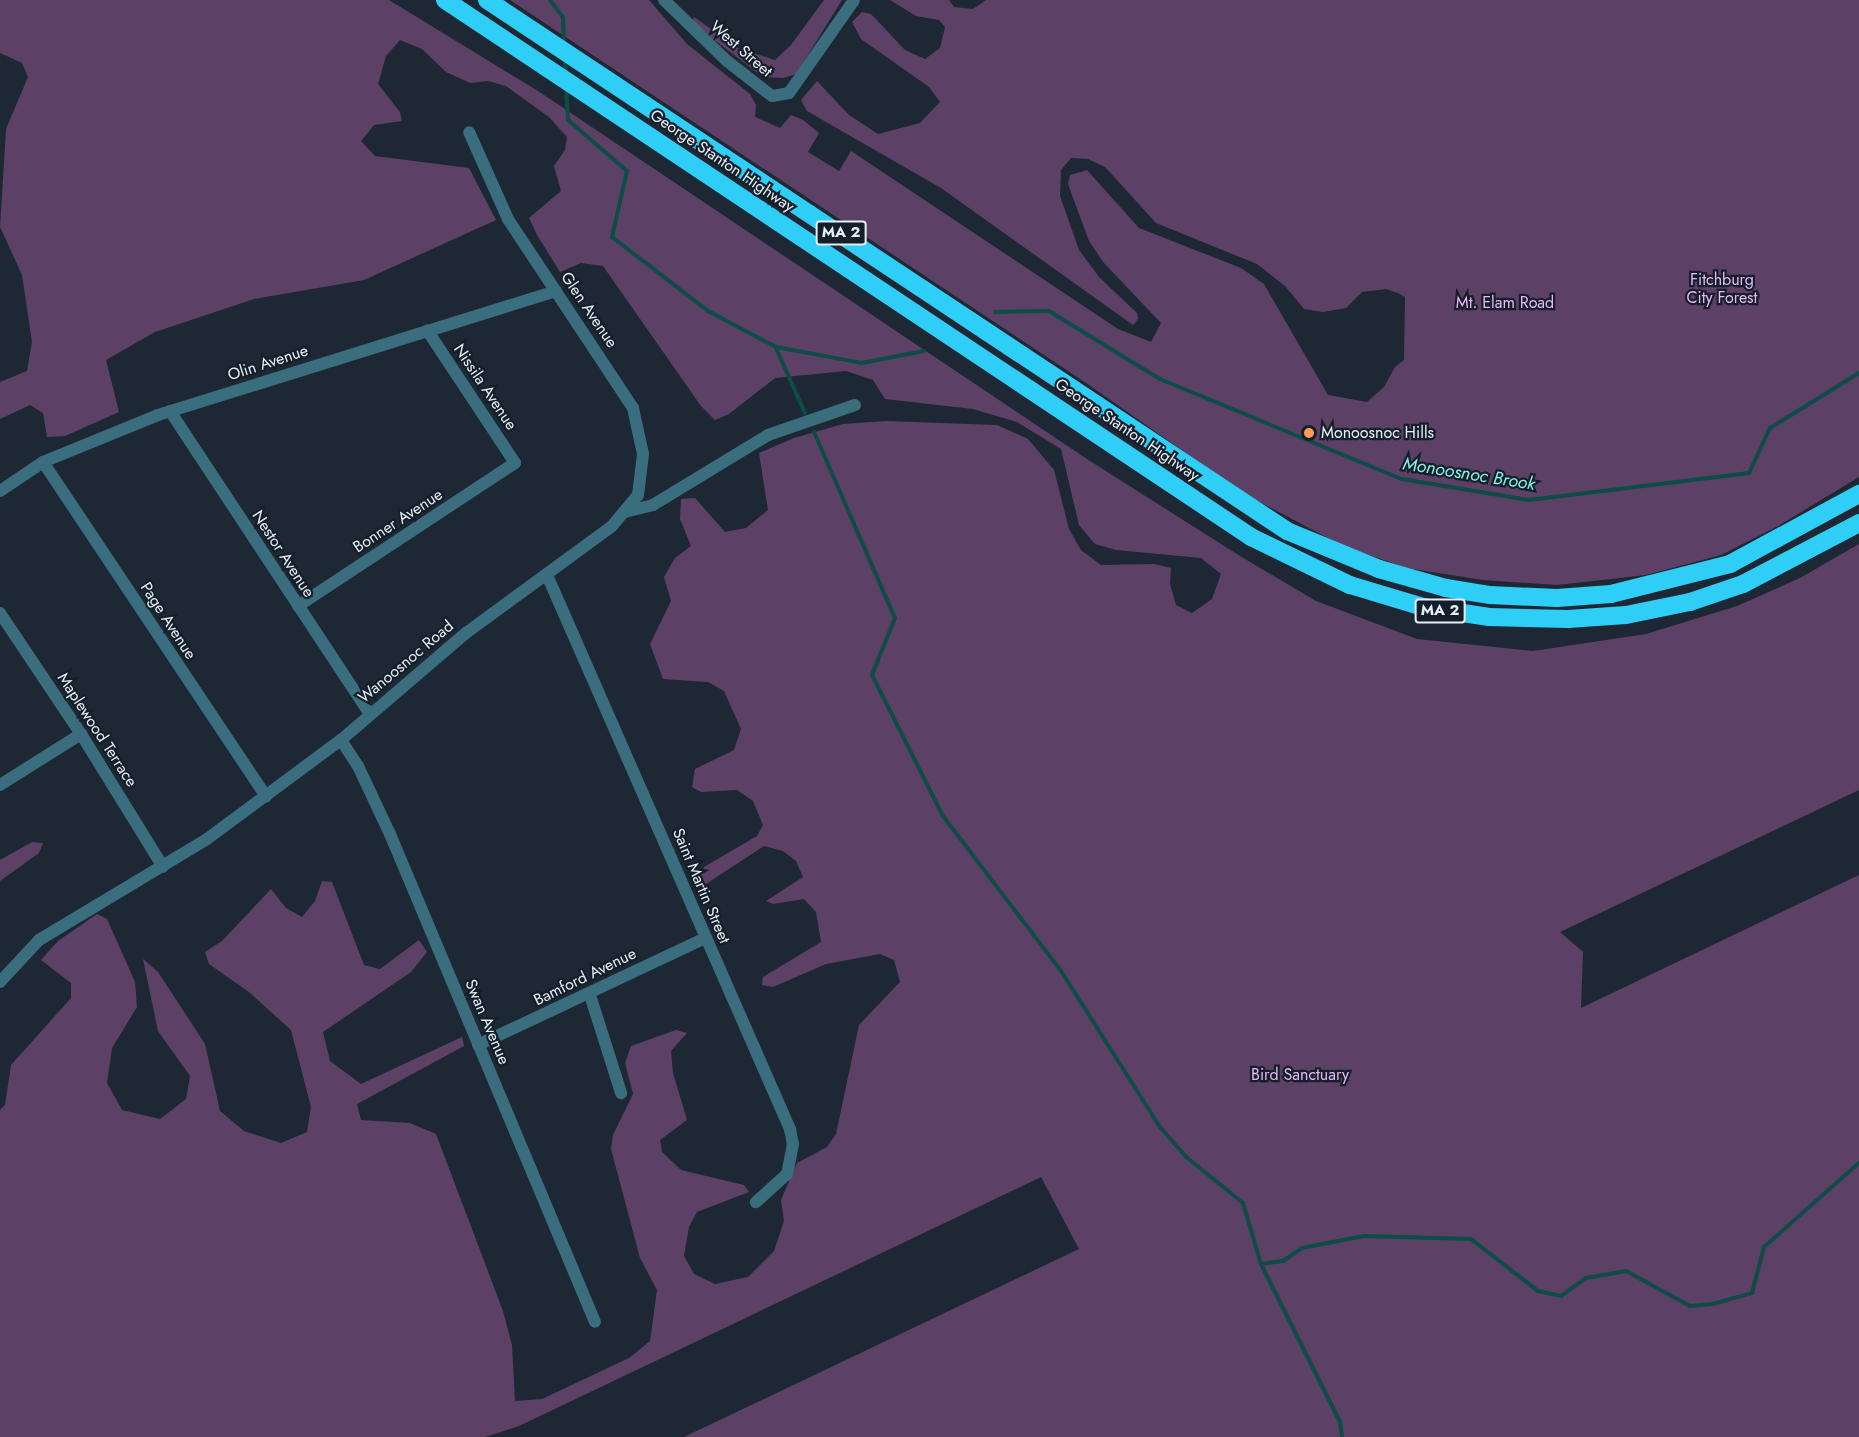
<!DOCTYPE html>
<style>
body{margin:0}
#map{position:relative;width:1859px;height:1437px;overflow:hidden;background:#1e2834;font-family:Jost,sans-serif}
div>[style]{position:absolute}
.green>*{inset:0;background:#5d4066}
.stream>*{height:4px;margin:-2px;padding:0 2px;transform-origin:2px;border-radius:2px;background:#0e4c47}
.minor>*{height:12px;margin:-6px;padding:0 6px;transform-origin:6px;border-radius:6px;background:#3a6d7d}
.highway>*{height:18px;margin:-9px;padding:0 9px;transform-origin:9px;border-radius:9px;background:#2ecef6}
.dots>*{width:16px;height:16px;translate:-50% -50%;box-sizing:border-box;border:3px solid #151f2a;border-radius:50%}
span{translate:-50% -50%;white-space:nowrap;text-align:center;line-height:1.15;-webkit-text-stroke:4.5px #151f2a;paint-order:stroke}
.shield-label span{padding:2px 4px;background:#151f2a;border:2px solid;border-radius:4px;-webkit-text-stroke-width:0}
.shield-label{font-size:15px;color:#e7eef7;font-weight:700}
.street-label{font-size:16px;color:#e7eef7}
.park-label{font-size:16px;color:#eab8fa}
.poi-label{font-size:16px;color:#e7eef7}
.left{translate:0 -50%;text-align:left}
.water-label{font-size:18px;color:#84f4e9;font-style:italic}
</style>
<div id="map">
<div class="green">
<div style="clip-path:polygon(0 0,389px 0,538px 91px,1090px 461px,1240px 556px,1316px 601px,1417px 639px,1533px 651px,1646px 634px,1737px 606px,1800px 578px,1859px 544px,1859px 790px,1560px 932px,1583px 952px,1581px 1008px,1859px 875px,1859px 1437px,684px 1437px,1079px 1249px,1041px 1177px,519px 1426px,485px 1437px,0 1437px,0 1110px,5px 1105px,11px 1065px,71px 998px,71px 983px,41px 960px,58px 941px,97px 914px,107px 919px,135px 982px,137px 1007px,112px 1048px,107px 1083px,122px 1110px,160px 1119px,186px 1099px,190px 1076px,158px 1031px,143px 959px,158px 972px,205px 1044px,220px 1111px,244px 1131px,281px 1143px,307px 1132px,311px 1107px,291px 1030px,249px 992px,209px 964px,205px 952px,222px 941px,271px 889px,286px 908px,302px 917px,315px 901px,322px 881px,332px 882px,364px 965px,380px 969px,419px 940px,427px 952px,411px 972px,323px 1032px,330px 1061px,361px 1084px,462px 1037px,464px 1046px,357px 1104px,361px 1120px,410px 1123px,436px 1134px,503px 1311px,512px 1345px,515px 1401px,542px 1399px,629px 1358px,650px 1341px,657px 1290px,640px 1258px,611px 1149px,613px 1135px,633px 1094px,625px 1063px,631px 1046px,676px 1030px,687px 1033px,671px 1051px,673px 1073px,687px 1120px,660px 1140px,662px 1152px,681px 1170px,744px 1185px,749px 1192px,697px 1212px,689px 1227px,684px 1256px,694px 1274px,715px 1284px,748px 1277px,774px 1251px,784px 1221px,781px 1200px,797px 1163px,827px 1147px,836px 1134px,859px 1025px,900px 982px,894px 960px,880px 954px,826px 964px,773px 987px,762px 985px,763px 977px,821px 942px,816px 912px,804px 899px,773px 904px,766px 901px,803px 877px,796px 861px,783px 851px,764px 846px,706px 884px,698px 881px,704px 867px,757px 836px,763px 825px,753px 801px,737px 790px,701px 792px,692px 787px,695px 769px,734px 750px,741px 729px,724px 691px,708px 682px,663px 679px,650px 644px,671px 601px,664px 577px,675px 558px,691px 546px,680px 519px,681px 499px,695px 498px,725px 532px,746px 528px,768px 510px,759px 453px,794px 438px,843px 424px,886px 421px,997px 425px,1028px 439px,1054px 470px,1069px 529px,1081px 550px,1101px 565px,1154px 564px,1171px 568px,1170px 584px,1176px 605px,1192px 613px,1212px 599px,1221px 574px,1201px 558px,1116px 550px,1095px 544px,1079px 525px,1061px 449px,1017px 422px,973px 409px,885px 399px,873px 380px,846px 371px,775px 378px,729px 414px,715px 420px,701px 406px,603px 266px,581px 263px,560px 272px,537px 235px,529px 218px,561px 191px,554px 166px,565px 150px,567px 137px,549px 117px,506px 86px,488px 81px,470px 83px,446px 72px,422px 49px,400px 40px,386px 56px,378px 84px,400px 112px,402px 121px,374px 125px,361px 141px,375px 156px,469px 168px,496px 220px,364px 280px,254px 299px,155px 332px,106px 360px,119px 412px,65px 436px,47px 437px,43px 413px,30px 405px,0 419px,0 382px,27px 371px,32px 342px,22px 275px,0 227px,6px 129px,28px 77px,22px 63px,0 53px)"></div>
<div style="clip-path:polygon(510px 0,649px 0,687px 44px,750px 94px,756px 105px,755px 117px,780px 128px,791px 115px,803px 120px,819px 133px,808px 152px,839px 171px,851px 151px,1118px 329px,1151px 342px,1161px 323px,1103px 262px,1089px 241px,1068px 184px,1070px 175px,1087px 170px,1139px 228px,1241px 268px,1264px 284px,1328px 395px,1367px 402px,1384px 387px,1395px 367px,1404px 360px,1405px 297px,1398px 293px,1386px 289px,1362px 292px,1346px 308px,1323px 312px,1304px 309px,1285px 286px,1257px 264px,1156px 223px,1105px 167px,1088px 159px,1071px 158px,1061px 170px,1060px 196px,1079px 250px,1099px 277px,1137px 313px,1138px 319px,1133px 325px,941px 188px,807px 111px,801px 100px,817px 81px,849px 115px,878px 134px,920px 123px,940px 102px,929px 87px,861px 39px,852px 22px,862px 12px,871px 14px,905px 50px,925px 59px,940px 48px,945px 27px,939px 20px,916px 16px,890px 0,949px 0,954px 7px,973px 9px,986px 0,1859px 0,1859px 477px,1778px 526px,1721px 555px,1646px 575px,1557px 585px,1483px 580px,1406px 568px,1341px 545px,1243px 493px,1089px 385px)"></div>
<div style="clip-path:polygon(824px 0,842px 0,796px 74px,783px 78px,763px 77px,692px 23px,694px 17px,738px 48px,775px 60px,791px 45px)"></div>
<div style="clip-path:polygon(32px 842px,43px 843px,39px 853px,0 881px,0 860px)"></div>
</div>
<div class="stream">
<div style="left:550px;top:0;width:21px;rotate:53deg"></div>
<div style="left:563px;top:17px;width:28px;rotate:88deg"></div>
<div style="left:565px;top:58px;width:17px;rotate:87deg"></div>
<div style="left:566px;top:88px;width:32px;rotate:86deg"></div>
<div style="left:568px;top:120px;width:78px;rotate:40.8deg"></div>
<div style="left:627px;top:171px;width:68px;rotate:102.8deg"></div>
<div style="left:612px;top:237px;width:121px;rotate:37.6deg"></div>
<div style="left:708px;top:311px;width:77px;rotate:27.9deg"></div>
<div style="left:776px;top:347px;width:87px;rotate:10.5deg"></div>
<div style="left:862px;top:363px;width:63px;rotate:-11deg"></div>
<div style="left:995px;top:312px;width:54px;rotate:-1.1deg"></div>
<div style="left:1049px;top:311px;width:130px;rotate:31.5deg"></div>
<div style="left:1160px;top:379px;width:262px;rotate:22.5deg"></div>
<div style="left:1402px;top:479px;width:129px;rotate:9.4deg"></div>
<div style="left:1529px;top:500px;width:222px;rotate:-7deg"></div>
<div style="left:1749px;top:473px;width:50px;rotate:-65deg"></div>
<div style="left:1770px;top:428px;width:105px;rotate:-31.7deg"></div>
<div style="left:776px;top:348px;width:71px;rotate:66deg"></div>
<div style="left:814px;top:432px;width:203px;rotate:66.5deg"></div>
<div style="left:895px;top:618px;width:61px;rotate:112deg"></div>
<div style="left:872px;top:675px;width:158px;rotate:63.3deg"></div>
<div style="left:943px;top:816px;width:195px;rotate:52.7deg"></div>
<div style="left:1061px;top:971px;width:185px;rotate:57.6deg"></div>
<div style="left:1160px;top:1127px;width:38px;rotate:49deg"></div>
<div style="left:1185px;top:1156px;width:75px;rotate:39deg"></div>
<div style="left:1243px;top:1203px;width:64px;rotate:73.6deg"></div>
<div style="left:1261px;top:1264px;width:177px;rotate:63.4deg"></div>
<div style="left:1340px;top:1422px;width:15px;rotate:82deg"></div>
<div style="left:1261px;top:1264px;width:22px;rotate:-8deg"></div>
<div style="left:1283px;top:1261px;width:23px;rotate:-34deg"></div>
<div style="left:1302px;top:1248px;width:63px;rotate:-11deg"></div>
<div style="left:1364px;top:1236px;width:107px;rotate:1.6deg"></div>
<div style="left:1471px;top:1239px;width:85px;rotate:37.8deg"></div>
<div style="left:1538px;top:1291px;width:24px;rotate:12deg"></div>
<div style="left:1561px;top:1296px;width:31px;rotate:-36deg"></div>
<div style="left:1586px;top:1278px;width:41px;rotate:-9.9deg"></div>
<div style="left:1626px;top:1271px;width:73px;rotate:28.7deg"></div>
<div style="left:1690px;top:1306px;width:23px;rotate:-5deg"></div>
<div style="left:1713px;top:1304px;width:41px;rotate:-15.8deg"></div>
<div style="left:1752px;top:1293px;width:48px;rotate:-75.4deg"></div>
<div style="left:1764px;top:1247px;width:127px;rotate:-41.5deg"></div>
</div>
<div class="minor">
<div style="left:664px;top:0;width:88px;rotate:44.1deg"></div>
<div style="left:727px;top:61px;width:57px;rotate:37.9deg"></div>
<div style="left:772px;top:96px;width:17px;rotate:-10deg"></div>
<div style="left:789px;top:93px;width:113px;rotate:-55deg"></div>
<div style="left:170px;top:411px;width:363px;rotate:56.6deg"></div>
<div style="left:43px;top:462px;width:402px;rotate:56.3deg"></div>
<div style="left:0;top:491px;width:52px;rotate:-34deg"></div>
<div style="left:43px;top:462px;width:124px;rotate:-22.2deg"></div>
<div style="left:158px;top:415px;width:417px;rotate:-17.3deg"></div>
<div style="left:625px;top:512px;width:29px;rotate:-14deg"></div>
<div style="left:653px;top:505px;width:135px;rotate:-31.3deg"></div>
<div style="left:768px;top:435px;width:92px;rotate:-19deg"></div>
<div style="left:547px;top:575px;width:605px;rotate:66.32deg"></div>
<div style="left:790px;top:1129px;width:15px;rotate:79deg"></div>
<div style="left:793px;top:1144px;width:31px;rotate:101deg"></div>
<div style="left:787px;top:1174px;width:42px;rotate:137.9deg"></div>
<div style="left:298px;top:606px;width:260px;rotate:-33.4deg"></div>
<div style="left:515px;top:463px;width:159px;rotate:-123.5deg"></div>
<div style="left:0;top:613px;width:146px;rotate:56.2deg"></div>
<div style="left:81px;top:734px;width:156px;rotate:58.3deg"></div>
<div style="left:341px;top:740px;width:31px;rotate:57deg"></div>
<div style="left:358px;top:766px;width:75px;rotate:64.8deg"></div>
<div style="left:390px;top:834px;width:529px;rotate:67.21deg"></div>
<div style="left:0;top:785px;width:96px;rotate:-32.2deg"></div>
<div style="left:0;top:982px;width:57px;rotate:-47.1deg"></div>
<div style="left:39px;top:940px;width:196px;rotate:-31deg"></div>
<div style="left:207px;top:839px;width:167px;rotate:-36.5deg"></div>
<div style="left:341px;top:740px;width:165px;rotate:-40.6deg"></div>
<div style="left:466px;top:633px;width:181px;rotate:-36.2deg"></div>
<div style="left:612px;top:526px;width:40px;rotate:-50deg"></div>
<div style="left:638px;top:495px;width:41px;rotate:-83deg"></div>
<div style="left:643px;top:454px;width:47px;rotate:-102.3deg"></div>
<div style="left:633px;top:408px;width:227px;rotate:-123.5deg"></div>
<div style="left:508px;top:219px;width:95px;rotate:-114.1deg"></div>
<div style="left:590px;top:995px;width:103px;rotate:72.4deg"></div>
<div style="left:478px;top:1045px;width:251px;rotate:-25.2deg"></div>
</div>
<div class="highway">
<div style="left:445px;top:0;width:969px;rotate:33.67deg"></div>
<div style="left:1251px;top:537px;width:110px;rotate:25.9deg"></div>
<div style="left:1350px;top:585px;width:76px;rotate:16.8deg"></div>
<div style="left:1423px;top:607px;width:67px;rotate:8.6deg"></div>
<div style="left:1489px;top:617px;width:79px;rotate:1.5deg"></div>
<div style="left:1568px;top:619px;width:58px;rotate:-3.9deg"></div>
<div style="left:1626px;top:615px;width:65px;rotate:-11.5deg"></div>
<div style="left:1690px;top:602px;width:56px;rotate:-18.8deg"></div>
<div style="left:1743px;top:584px;width:131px;rotate:-27.7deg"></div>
<div style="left:487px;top:0;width:960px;rotate:33.57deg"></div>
<div style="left:1287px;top:531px;width:100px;rotate:22.4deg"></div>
<div style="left:1379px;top:569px;width:70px;rotate:15.8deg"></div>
<div style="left:1446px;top:588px;width:45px;rotate:9deg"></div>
<div style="left:1490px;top:595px;width:67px;rotate:2.6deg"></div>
<div style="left:1557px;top:598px;width:54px;rotate:-4.2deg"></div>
<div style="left:1611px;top:594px;width:123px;rotate:-14.1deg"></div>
<div style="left:1730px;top:564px;width:147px;rotate:-28.5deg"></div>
</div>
<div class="dots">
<div style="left:1309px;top:433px;background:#fd9d54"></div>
</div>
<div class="shield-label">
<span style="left:841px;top:233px">MA 2</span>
<span style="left:1440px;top:611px">MA 2</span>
</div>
<div class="street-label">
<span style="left:741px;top:49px;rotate:41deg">West Street</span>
<span style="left:722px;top:161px;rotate:34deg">George Stanton Highway</span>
<span style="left:589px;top:310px;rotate:56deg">Glen Avenue</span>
<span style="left:268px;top:363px;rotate:-18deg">Olin Avenue</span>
<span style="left:485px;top:387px;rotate:56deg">Nissila Avenue</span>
<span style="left:1127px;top:430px;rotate:34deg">George Stanton Highway</span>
<span style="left:398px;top:521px;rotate:-33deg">Bonner Avenue</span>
<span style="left:283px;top:554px;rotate:57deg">Nestor Avenue</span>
<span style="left:168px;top:621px;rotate:57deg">Page Avenue</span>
<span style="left:406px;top:662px;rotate:-40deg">Wanoosnoc Road</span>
<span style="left:97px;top:730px;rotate:57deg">Maplewood Terrace</span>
<span style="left:701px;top:886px;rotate:67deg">Saint Martin Street</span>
<span style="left:585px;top:977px;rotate:-26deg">Bamford Avenue</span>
<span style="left:487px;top:1022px;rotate:67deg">Swan Avenue</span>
</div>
<div class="park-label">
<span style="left:1722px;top:289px">Fitchburg<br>City Forest</span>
<span style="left:1505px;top:303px">Mt. Elam Road</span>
<span style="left:1300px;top:1075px">Bird Sanctuary</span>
</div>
<div class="poi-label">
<span class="left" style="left:1321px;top:433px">Monoosnoc Hills</span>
</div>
<div class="water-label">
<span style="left:1469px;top:474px;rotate:9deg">Monoosnoc Brook</span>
</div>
</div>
